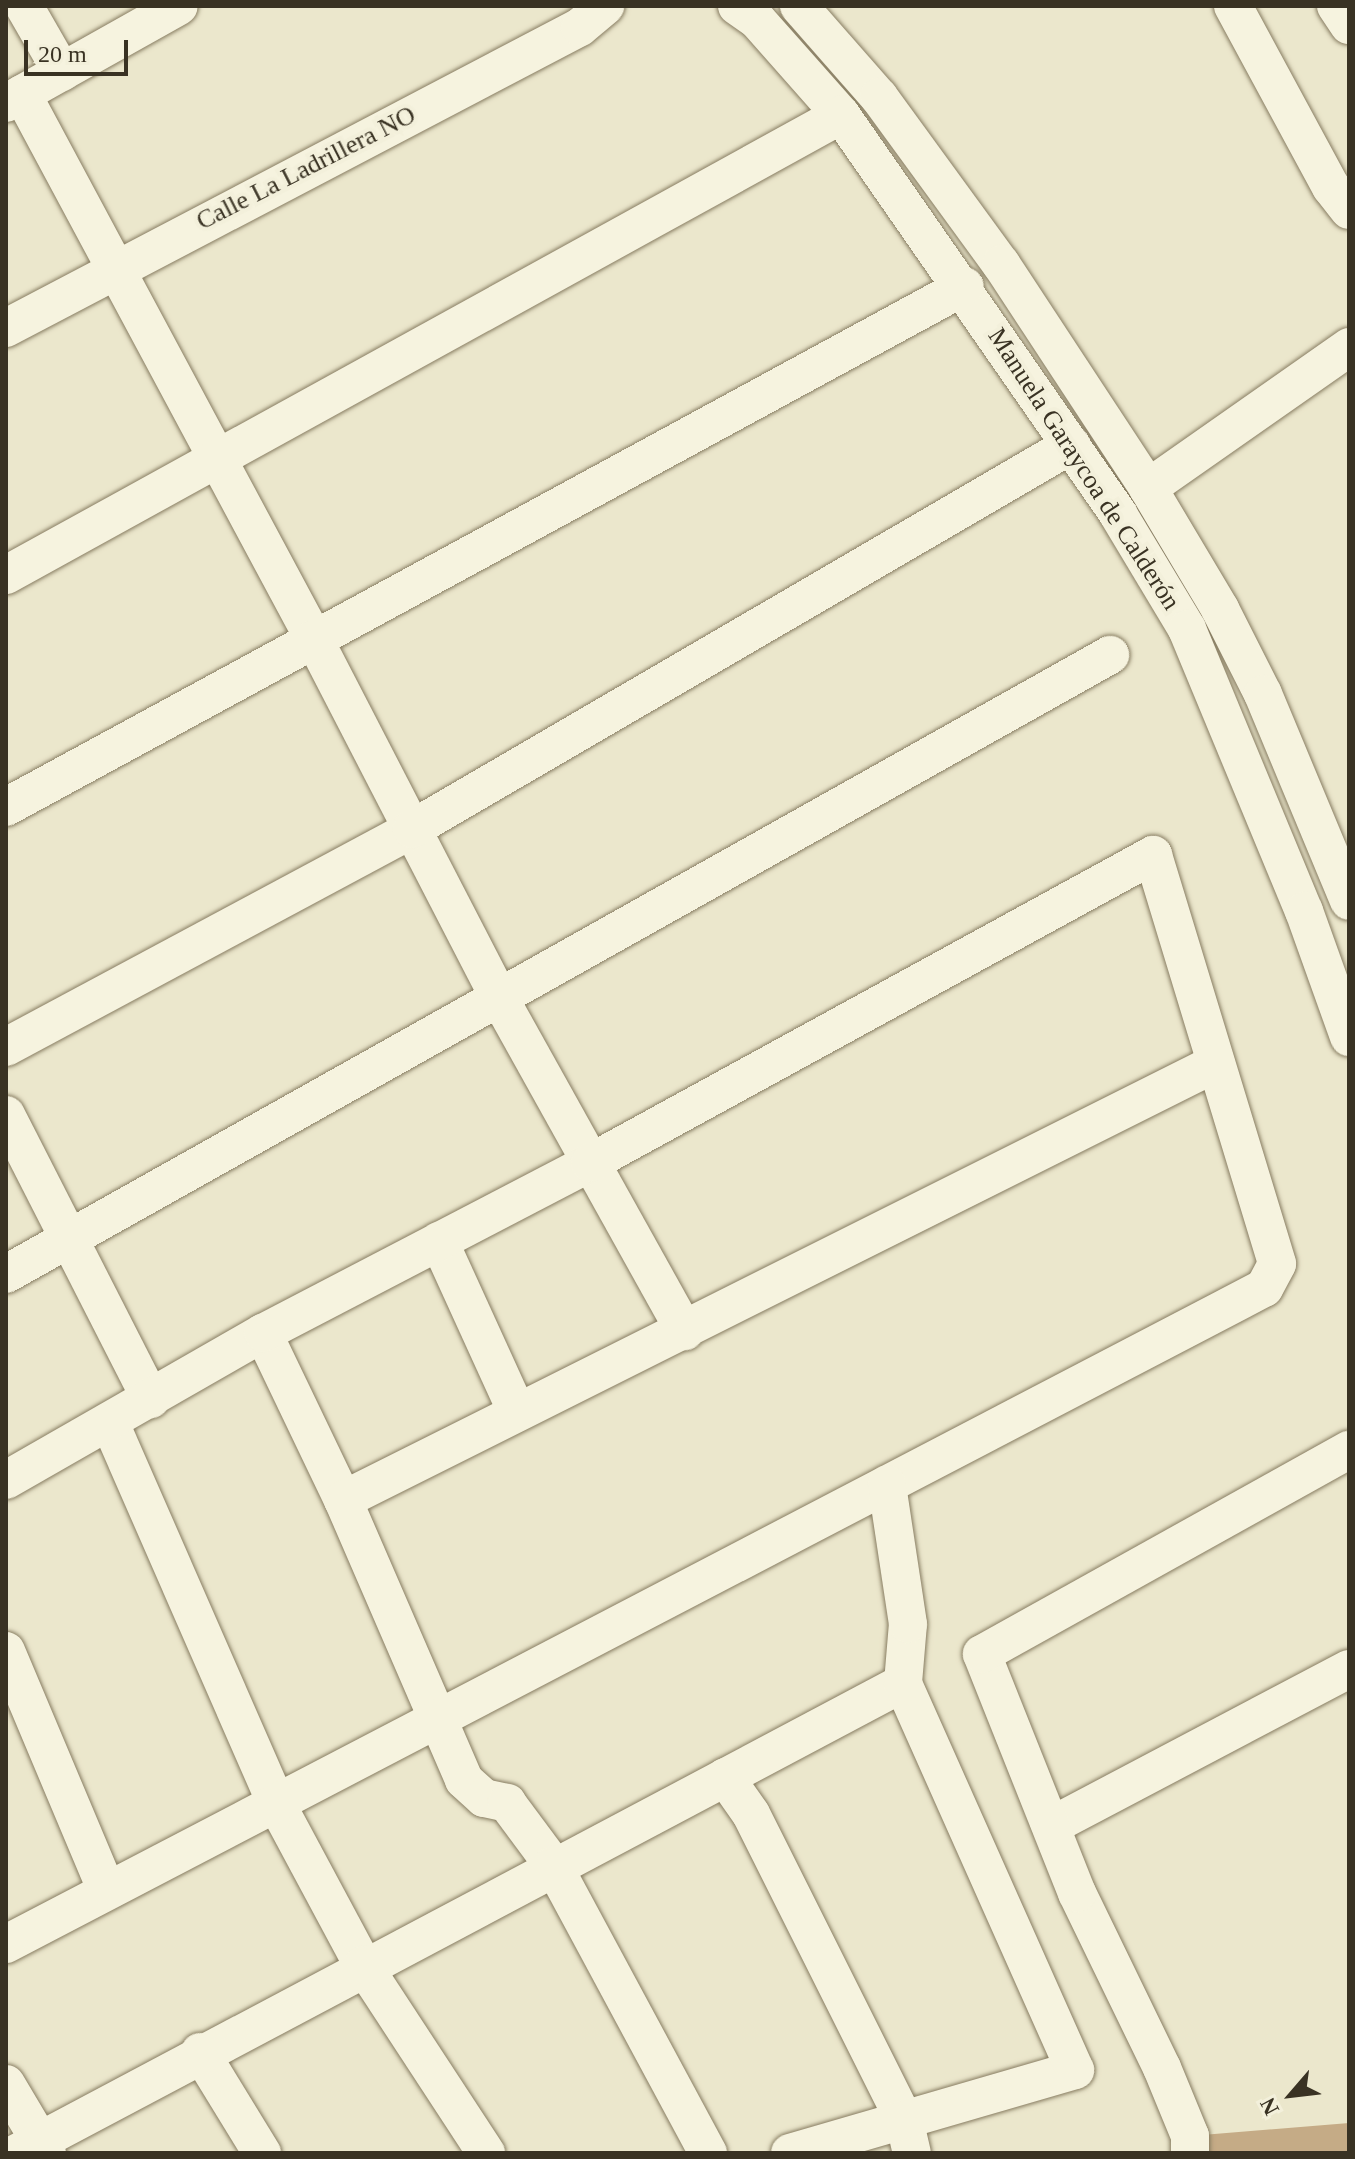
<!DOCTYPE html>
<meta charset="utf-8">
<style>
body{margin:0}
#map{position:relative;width:1355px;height:2159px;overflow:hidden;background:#ebe7cc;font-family:"Times New Roman",serif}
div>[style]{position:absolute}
.building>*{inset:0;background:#c5ab86}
.roads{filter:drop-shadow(0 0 2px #877c61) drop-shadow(0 0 2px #877c61)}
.minor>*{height:38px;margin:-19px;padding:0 19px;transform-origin:19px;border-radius:19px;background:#f6f3df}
span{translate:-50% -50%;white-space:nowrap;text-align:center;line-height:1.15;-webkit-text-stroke:8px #f3f0db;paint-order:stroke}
.street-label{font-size:26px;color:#393223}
.frame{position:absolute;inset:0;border:8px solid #393223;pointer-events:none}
.north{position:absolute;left:1251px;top:2055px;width:80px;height:80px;-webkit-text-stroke:6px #f3f0db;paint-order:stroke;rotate:242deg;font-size:22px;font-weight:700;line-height:32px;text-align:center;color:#393223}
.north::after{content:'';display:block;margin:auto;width:28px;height:36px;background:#393223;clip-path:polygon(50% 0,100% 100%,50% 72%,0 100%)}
.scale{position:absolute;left:24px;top:40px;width:104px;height:36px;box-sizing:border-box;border:4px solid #393223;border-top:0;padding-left:10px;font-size:24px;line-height:28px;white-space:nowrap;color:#393223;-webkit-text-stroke:6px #f3f0db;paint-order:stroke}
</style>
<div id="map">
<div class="building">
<div style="clip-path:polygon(1349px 2123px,1349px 2153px,1190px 2153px,1190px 2136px)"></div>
</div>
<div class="roads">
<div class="minor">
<div style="left:24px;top:6px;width:76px;rotate:60.1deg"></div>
<div style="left:737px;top:6px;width:24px;rotate:35deg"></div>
<div style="left:757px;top:20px;width:127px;rotate:48.5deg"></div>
<div style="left:841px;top:115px;width:486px;rotate:55.2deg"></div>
<div style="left:1118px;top:514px;width:134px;rotate:59deg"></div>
<div style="left:1187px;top:629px;width:305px;rotate:67.5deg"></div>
<div style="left:1304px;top:911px;width:134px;rotate:70.3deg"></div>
<div style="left:799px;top:6px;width:121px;rotate:48.7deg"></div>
<div style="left:879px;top:97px;width:207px;rotate:53.9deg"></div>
<div style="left:1001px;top:264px;width:268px;rotate:56.7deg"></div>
<div style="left:1148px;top:488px;width:141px;rotate:59.2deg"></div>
<div style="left:1220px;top:609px;width:95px;rotate:63.2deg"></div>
<div style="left:1263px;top:694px;width:224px;rotate:67.4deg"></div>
<div style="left:1233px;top:6px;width:206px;rotate:61.6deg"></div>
<div style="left:1331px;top:187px;width:29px;rotate:52deg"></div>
<div style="left:1336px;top:6px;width:23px;rotate:56deg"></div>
<div style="left:22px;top:94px;width:618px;rotate:61.82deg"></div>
<div style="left:314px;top:639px;width:407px;rotate:62.7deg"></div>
<div style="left:501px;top:1001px;width:378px;rotate:60.9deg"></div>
<div style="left:6px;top:103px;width:198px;rotate:-29.3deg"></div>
<div style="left:6px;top:328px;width:648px;rotate:-27.67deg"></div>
<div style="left:580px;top:27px;width:33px;rotate:-40deg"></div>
<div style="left:1148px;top:488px;width:246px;rotate:-35deg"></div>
<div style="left:6px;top:575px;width:953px;rotate:-28.85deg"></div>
<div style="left:6px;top:807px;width:1091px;rotate:-28.51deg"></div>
<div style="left:6px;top:1047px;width:461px;rotate:-28.2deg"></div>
<div style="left:412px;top:829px;width:763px;rotate:-30.23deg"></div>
<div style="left:6px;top:1115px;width:319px;rotate:63deg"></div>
<div style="left:439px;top:1241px;width:186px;rotate:65.5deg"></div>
<div style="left:6px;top:1274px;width:1266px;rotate:-29.28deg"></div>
<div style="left:263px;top:1333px;width:185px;rotate:64.4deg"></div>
<div style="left:343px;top:1500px;width:305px;rotate:66.6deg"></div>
<div style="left:464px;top:1780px;width:27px;rotate:42deg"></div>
<div style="left:484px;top:1798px;width:24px;rotate:12deg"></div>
<div style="left:507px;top:1803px;width:77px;rotate:53.4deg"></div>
<div style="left:553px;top:1865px;width:327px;rotate:61.7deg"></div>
<div style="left:110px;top:1423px;width:415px;rotate:66.4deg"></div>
<div style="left:276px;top:1803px;width:184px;rotate:61.8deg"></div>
<div style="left:363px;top:1965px;width:225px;rotate:56.8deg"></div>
<div style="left:6px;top:1480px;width:296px;rotate:-29.8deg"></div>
<div style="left:263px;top:1333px;width:369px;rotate:-27.5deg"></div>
<div style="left:590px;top:1163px;width:642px;rotate:-28.68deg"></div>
<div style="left:1153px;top:855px;width:427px;rotate:73.1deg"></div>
<div style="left:1277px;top:1264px;width:27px;rotate:118deg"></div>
<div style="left:1264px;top:1288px;width:1419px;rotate:152.46deg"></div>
<div style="left:343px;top:1500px;width:976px;rotate:-26.59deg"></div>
<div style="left:6px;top:1651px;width:260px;rotate:67.2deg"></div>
<div style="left:725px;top:1777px;width:45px;rotate:54.9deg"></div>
<div style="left:751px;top:1814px;width:341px;rotate:63.4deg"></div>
<div style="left:904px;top:2119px;width:35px;rotate:77deg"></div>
<div style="left:1051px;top:1826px;width:337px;rotate:-27.8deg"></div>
<div style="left:200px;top:2052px;width:119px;rotate:58.5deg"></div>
<div style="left:6px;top:2084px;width:80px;rotate:59.3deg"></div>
<div style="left:17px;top:2153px;width:1003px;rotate:-27.94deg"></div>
<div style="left:790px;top:2153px;width:297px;rotate:-16.2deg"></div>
<div style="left:1075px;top:2070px;width:424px;rotate:-114deg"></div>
<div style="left:903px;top:1683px;width:59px;rotate:-85.2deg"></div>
<div style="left:908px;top:1624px;width:141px;rotate:-98.6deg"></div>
<div style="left:1190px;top:2153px;width:17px;rotate:-90deg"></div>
<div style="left:1190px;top:2136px;width:74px;rotate:-112.4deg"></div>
<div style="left:1162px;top:2068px;width:195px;rotate:-115.9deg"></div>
<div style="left:1077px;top:1893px;width:257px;rotate:-111.7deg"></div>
<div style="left:982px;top:1654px;width:420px;rotate:-29.1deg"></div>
</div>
</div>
<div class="street-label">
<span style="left:306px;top:168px;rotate:-27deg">Calle La Ladrillera NO</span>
<span style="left:1084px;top:469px;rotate:57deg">Manuela Garaycoa de Calderón</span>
</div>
<div class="frame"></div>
<div class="north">N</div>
<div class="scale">20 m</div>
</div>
